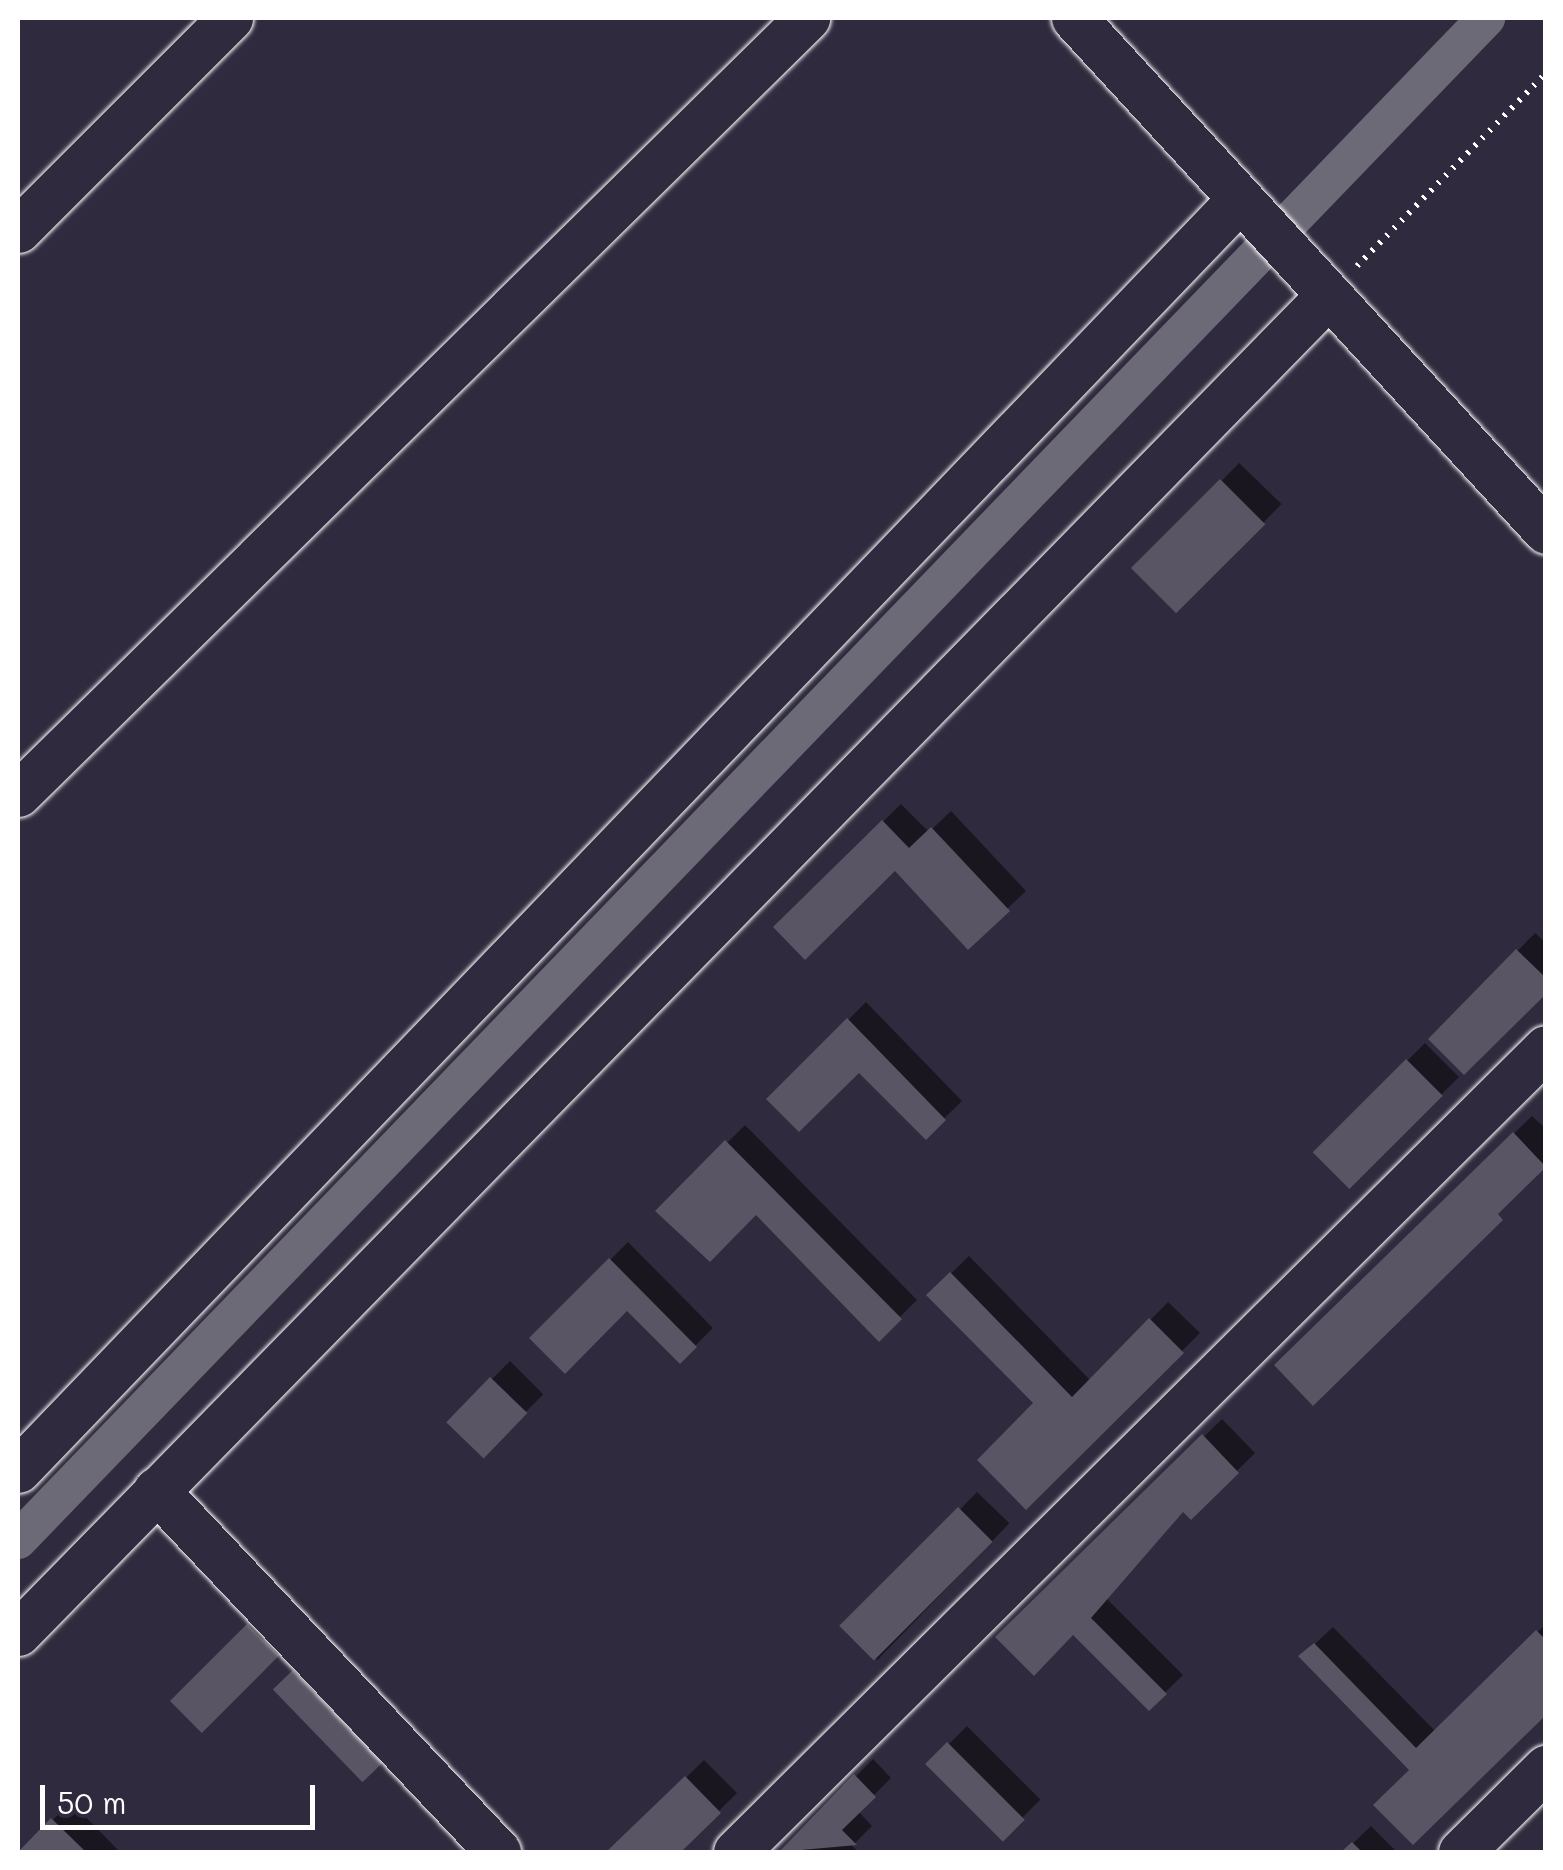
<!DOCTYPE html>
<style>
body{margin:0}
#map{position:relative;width:1563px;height:1870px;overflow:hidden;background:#2f2a3d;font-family:Mali,sans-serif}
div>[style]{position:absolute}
.shadow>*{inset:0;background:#0007;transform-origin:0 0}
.canal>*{height:38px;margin:-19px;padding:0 19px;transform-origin:19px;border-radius:19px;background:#6d6a77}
.building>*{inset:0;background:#595564;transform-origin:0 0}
.path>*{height:6px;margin-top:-3px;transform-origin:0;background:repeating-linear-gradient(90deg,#fff 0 2.5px,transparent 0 10.5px)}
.roads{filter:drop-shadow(0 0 2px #fff) drop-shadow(0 0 2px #fff)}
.minor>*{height:45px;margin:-22.5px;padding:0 22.5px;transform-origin:22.5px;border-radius:22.5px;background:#2f2a3d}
span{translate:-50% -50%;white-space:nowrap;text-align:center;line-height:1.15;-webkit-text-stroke:9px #2f2a3d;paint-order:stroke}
.frame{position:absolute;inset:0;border:20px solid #fff;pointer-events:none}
.scale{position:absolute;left:40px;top:1785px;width:275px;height:45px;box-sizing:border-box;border:5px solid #fff;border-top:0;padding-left:12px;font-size:30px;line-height:35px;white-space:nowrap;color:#fff;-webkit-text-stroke:8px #2f2a3d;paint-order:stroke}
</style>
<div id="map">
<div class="shadow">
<div style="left:1239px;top:463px;width:59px;height:148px;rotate:44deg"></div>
<div style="clip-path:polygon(901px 804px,929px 832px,951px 811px,1026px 891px,968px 946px,895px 868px,777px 927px)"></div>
<div style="clip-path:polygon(1535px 933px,1546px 943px,1546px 991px,1432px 1039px)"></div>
<div style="clip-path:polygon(866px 1002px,962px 1101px,926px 1136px,859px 1070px,770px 1099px)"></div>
<div style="left:1425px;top:1043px;width:48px;height:155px;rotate:45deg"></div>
<div style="clip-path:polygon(1532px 1116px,1546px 1129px,1546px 1164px,1313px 1402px,1277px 1365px)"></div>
<div style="clip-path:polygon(745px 1125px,917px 1300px,879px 1338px,756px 1212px,659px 1211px)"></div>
<div style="clip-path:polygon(628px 1242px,713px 1328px,680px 1361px,627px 1307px,532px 1338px)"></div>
<div style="clip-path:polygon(969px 1256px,1091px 1381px,1168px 1302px,1200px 1333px,1026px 1506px,1037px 1403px,929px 1295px)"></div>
<div style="left:510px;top:1361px;width:47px;height:86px;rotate:45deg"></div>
<div style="clip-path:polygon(1222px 1419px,1255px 1453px,1191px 1516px,1184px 1509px,1107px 1599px,1183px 1675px,1149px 1708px,1074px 1632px,999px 1637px)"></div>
<div style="left:977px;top:1492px;width:45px;height:190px;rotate:44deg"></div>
<div style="left:266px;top:1608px;width:40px;height:131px;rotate:45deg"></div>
<div style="clip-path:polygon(1546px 1624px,1546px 1712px,1412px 1770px,1302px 1656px,1333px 1627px,1436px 1732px)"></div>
<div style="left:312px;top:1654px;width:124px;height:51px;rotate:46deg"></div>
<div style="left:967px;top:1726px;width:104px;height:54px;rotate:45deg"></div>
<div style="clip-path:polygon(873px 1759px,891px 1778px,858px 1811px,872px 1826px,852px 1846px,859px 1852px,782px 1852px)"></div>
<div style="clip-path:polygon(704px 1760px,737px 1793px,677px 1852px,610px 1852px)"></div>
<div style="clip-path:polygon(71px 1802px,120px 1852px,20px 1852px)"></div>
<div style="clip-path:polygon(1371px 1826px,1397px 1852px,1344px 1852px)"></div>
</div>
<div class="canal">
<div style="left:18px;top:1540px;width:2115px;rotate:-46.03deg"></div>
</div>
<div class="building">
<div style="left:1220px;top:479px;width:64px;height:126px;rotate:45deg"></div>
<div style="clip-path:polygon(882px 820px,909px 848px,931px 827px,1010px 911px,968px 950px,895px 871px,805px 960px,773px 927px)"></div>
<div style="clip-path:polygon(1516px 949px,1546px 978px,1546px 994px,1464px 1075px,1428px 1039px)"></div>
<div style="clip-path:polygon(847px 1018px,946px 1120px,926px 1140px,859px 1073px,799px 1132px,766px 1099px)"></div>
<div style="left:1406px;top:1059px;width:52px;height:132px;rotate:45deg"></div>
<div style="clip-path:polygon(1513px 1132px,1546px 1167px,1498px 1214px,1503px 1220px,1313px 1406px,1274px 1365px)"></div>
<div style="clip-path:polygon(725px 1140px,902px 1319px,879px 1342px,756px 1215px,710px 1262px,655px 1211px)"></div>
<div style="clip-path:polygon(609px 1258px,697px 1347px,680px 1364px,627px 1311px,565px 1374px,529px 1338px)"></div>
<div style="clip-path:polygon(950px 1272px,1072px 1397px,1149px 1318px,1184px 1353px,1026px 1510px,977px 1460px,1033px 1403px,926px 1295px)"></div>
<div style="left:490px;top:1377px;width:52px;height:63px;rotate:44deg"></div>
<div style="clip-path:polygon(1202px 1434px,1239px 1473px,1191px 1520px,1183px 1512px,1091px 1618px,1167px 1694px,1149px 1711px,1073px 1635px,1034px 1676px,995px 1637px)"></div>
<div style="left:958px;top:1507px;width:49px;height:168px;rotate:45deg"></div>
<div style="left:247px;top:1624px;width:45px;height:109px;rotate:45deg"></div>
<div style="clip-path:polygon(1536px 1630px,1546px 1640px,1546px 1715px,1413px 1845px,1373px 1805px,1409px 1770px,1298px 1656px,1314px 1643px,1416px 1748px)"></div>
<div style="left:293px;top:1670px;width:129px;height:28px;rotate:46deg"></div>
<div style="left:947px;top:1742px;width:110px;height:31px;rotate:45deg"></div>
<div style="clip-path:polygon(854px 1774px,876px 1797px,842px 1830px,857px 1845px,779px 1852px)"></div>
<div style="clip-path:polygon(685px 1776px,721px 1813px,681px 1852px,606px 1852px)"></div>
<div style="clip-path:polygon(51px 1818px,86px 1852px,18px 1852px)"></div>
<div style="clip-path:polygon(1352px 1842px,1362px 1852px,1341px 1852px)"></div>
</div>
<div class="path">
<div style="left:1357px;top:266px;width:270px;rotate:-45.6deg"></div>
</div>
<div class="roads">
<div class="minor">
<div style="left:1074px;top:18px;width:697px;rotate:47.38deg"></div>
<div style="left:18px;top:230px;width:300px;rotate:-45deg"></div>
<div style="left:18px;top:794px;width:1107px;rotate:-44.52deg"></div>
<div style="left:18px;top:1470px;width:1760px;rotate:-46.13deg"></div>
<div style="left:156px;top:1490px;width:498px;rotate:46.6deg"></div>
<div style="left:18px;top:1633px;width:1868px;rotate:-45.59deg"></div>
<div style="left:736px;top:1852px;width:1141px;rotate:-44.79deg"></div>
<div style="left:1461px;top:1852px;width:120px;rotate:-44.7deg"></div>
</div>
</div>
<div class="frame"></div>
<div class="scale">50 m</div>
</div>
